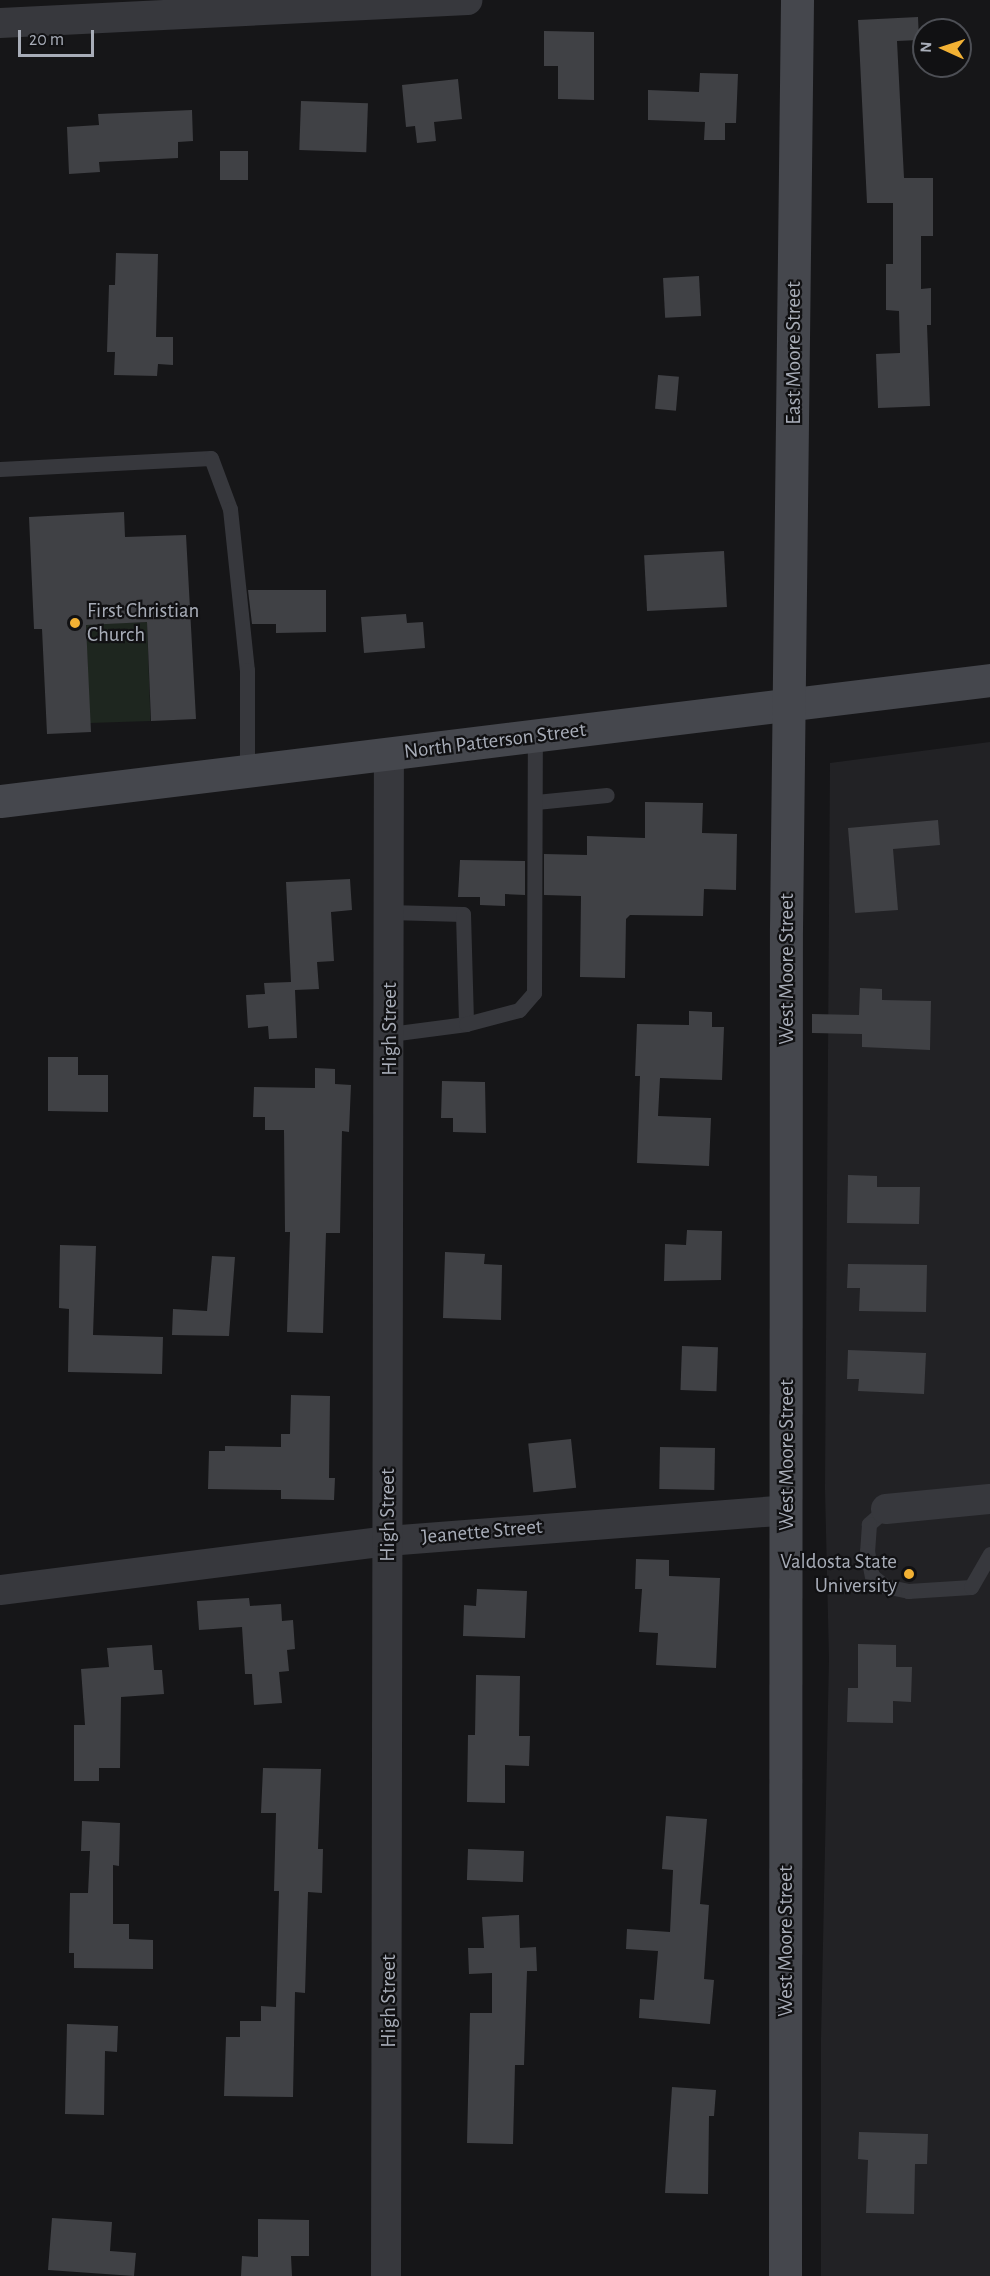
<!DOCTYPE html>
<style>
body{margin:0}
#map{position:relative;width:990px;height:2276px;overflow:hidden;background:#161618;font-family:"Alegreya Sans",sans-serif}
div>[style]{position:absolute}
.built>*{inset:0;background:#222225}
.green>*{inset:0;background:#1e261f;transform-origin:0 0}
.building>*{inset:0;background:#404145;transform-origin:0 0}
.lane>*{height:15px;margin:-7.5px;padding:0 7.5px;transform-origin:7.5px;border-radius:7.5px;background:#37383d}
.street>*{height:30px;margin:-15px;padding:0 15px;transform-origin:15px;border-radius:15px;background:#37383d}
.secondary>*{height:33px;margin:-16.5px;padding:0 16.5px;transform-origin:16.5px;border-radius:16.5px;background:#45474d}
.dots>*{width:16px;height:16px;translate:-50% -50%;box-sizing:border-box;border:3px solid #111113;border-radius:50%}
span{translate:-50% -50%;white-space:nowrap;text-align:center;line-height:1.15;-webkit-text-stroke:4.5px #111113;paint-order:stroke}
.street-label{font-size:21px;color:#a8adb8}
.poi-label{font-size:21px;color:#a8adb8}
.left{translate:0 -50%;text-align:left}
.right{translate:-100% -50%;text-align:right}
.north{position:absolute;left:912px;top:18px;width:60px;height:60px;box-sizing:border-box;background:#111113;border:2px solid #4d4f55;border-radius:50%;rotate:273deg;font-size:16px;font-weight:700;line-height:24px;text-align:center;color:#a8adb8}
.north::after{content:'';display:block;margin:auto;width:21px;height:27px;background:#f2b134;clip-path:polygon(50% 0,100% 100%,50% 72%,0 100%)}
.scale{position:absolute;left:18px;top:30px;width:76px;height:27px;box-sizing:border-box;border:3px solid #a8adb8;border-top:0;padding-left:8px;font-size:18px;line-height:21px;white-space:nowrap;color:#a8adb8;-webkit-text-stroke:4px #111113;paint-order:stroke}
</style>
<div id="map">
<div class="built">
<div style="clip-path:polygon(990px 742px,990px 2276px,821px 2276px,821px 2038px,829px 1659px,825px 1489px,830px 763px)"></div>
</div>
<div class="green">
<div style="left:147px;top:622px;width:99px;height:61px;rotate:88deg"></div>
</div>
<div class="building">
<div style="clip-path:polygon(918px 17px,919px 40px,897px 41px,904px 178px,933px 178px,933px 236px,921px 236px,921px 289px,931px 288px,931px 325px,927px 325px,930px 406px,878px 408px,876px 354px,900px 353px,899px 311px,886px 310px,886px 264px,893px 264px,893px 203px,867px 203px,858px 20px)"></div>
<div style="clip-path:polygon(544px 31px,594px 32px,594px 100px,558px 99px,558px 66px,544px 66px)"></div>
<div style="clip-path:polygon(700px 73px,738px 74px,736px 123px,725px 123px,725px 140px,704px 140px,705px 122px,648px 120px,648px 90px,699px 92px)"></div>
<div style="clip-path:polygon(458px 79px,462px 119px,434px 122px,436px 141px,417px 143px,415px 126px,406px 127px,402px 85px)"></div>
<div style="left:301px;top:101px;width:67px;height:49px;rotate:2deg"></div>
<div style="clip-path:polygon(192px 110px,193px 141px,178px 142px,178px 158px,99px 162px,100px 172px,69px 174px,67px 127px,99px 125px,98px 114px)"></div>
<div style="left:220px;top:151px;width:28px;height:29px"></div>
<div style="clip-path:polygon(116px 253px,158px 254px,156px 337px,173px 337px,173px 365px,158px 364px,157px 376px,114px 375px,115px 352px,107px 352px,109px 285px,115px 285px)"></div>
<div style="left:699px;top:276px;width:40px;height:36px;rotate:87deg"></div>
<div style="left:658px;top:375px;width:21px;height:34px;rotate:5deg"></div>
<div style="clip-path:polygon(124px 512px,125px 537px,186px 535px,196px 719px,151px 721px,147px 622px,86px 625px,91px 732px,47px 734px,42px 629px,34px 629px,29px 517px)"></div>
<div style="left:724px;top:551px;width:56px;height:80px;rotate:87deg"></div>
<div style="clip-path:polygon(248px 590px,326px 590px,326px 632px,276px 633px,276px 624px,252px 624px)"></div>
<div style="clip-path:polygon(406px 614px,407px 623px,423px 622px,425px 648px,364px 653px,361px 617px)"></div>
<div style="clip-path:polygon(645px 802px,703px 803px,702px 833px,737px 834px,736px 890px,704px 889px,703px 916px,630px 915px,626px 919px,625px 978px,580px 977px,581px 896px,544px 895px,544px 854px,587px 855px,587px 836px,645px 838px)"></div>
<div style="clip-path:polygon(938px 820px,940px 845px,893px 849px,898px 910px,855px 913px,848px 828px)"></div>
<div style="clip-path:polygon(460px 860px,525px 861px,525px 895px,505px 894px,505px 906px,480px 905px,480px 897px,458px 897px)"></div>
<div style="clip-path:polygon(350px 879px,352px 910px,331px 912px,334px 961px,317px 962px,319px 989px,295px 990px,297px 1038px,269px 1039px,268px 1026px,248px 1028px,246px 995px,265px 994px,264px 983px,291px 982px,286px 882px)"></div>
<div style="clip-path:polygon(860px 988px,882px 989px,882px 1000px,931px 1001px,930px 1050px,862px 1047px,862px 1034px,812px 1033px,812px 1014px,859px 1015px)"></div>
<div style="clip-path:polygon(689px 1011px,712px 1012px,712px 1027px,724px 1027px,722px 1080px,660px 1078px,658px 1116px,711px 1118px,709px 1166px,637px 1163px,640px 1076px,635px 1076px,637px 1024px,689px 1025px)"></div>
<div style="clip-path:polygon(48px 1057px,78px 1057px,78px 1075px,108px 1075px,108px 1112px,48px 1111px)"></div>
<div style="clip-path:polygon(315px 1068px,335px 1069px,335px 1084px,351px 1085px,349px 1132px,342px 1131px,340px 1233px,326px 1233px,323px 1333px,287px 1332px,290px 1232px,285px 1232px,284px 1130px,265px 1130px,265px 1117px,253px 1117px,254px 1087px,315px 1088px)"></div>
<div style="clip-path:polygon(442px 1081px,485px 1082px,486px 1133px,453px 1132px,453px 1118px,441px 1118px)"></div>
<div style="clip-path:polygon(848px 1175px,877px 1176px,877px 1187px,920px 1187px,919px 1224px,847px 1223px)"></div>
<div style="clip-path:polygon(687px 1230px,722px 1231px,721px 1280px,664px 1281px,665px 1244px,686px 1245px)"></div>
<div style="clip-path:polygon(60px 1245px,96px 1246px,93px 1335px,163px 1337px,162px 1374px,68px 1372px,69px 1309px,59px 1308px)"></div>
<div style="clip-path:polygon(445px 1252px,485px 1254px,484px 1264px,502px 1265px,501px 1320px,443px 1318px)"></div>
<div style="clip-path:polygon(212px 1256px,235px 1257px,229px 1336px,172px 1335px,173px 1309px,207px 1311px)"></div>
<div style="clip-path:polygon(848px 1264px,927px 1265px,926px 1312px,859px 1311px,860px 1288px,847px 1288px)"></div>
<div style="left:682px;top:1346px;width:36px;height:44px;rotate:2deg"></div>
<div style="clip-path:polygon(848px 1350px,926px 1353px,924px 1394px,858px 1391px,859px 1379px,847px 1379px)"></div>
<div style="clip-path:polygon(291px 1395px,330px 1396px,329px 1478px,335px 1478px,334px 1500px,281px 1499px,281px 1490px,208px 1489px,209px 1451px,225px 1451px,225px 1446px,281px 1447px,281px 1434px,290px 1434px)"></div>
<div style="left:571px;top:1439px;width:49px;height:43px;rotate:84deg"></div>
<div style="left:660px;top:1447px;width:55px;height:42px;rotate:1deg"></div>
<div style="clip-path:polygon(636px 1559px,669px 1560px,669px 1576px,720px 1578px,716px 1668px,656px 1665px,658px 1633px,639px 1632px,642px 1589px,635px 1589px)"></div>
<div style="clip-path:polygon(477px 1589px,527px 1591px,525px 1638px,463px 1636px,464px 1605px,476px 1606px)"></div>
<div style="clip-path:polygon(249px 1598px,250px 1606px,281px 1604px,282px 1621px,293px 1620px,295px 1649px,287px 1650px,289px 1671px,279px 1672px,282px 1703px,254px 1705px,252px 1674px,245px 1674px,242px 1627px,199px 1630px,197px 1601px)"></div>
<div style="clip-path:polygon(858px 1644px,896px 1645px,896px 1667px,912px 1667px,911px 1702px,893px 1701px,893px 1723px,847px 1722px,848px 1688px,858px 1688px)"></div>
<div style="clip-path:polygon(152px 1645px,154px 1670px,162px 1670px,164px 1694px,121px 1697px,120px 1768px,99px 1768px,99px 1781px,74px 1781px,74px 1725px,85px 1725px,81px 1669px,109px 1667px,107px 1648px)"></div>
<div style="clip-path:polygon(476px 1675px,520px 1676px,519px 1736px,530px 1736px,529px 1766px,505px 1765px,505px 1803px,467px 1802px,468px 1735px,475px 1735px)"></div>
<div style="clip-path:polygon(263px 1768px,321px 1769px,318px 1849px,323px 1849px,322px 1893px,308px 1892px,305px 1993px,295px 1992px,293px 2097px,224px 2096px,226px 2037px,240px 2037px,240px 2021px,261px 2021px,261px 2006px,276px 2007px,279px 1891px,274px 1891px,276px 1813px,261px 1813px)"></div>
<div style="clip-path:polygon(666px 1816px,707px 1819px,700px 1904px,709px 1905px,704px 1979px,714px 1980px,710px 2024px,639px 2018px,640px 1999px,654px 2000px,658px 1951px,626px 1949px,627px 1929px,670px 1932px,673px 1870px,662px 1869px)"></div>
<div style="clip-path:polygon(82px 1821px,120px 1823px,119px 1866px,113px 1865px,113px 1924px,129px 1924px,129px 1939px,153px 1940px,153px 1969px,74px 1968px,74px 1953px,69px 1953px,70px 1893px,88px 1893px,90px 1851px,81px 1851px)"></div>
<div style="left:468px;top:1849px;width:56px;height:31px;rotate:2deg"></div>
<div style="clip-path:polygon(519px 1915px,520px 1948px,536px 1947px,537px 1971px,527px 1971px,524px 2065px,515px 2065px,513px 2144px,467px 2143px,470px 2013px,492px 2013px,492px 1973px,469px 1974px,468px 1948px,484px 1948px,482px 1917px)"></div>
<div style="clip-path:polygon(67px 2024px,118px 2026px,117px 2052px,105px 2051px,104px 2115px,65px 2114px)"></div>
<div style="clip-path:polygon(672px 2087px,716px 2090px,714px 2116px,709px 2116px,708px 2194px,665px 2193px)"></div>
<div style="clip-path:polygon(859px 2132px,928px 2134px,927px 2164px,915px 2164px,914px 2214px,866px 2213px,868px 2160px,858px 2159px)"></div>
<div style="clip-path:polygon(52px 2218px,112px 2222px,110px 2251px,136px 2253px,134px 2276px,48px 2270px)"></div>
<div style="clip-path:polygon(258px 2219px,309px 2220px,309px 2256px,291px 2256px,292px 2276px,241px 2276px,242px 2256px,258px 2257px)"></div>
</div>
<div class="lane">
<div style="left:0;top:469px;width:211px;rotate:-3deg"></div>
<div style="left:211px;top:458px;width:54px;rotate:69.6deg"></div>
<div style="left:230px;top:509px;width:162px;rotate:84deg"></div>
<div style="left:247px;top:670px;width:101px;rotate:90deg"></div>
<div style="left:536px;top:802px;width:71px;rotate:-5.6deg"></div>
<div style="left:389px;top:912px;width:74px;rotate:1.5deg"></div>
<div style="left:463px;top:914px;width:110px;rotate:88.4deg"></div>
<div style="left:390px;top:1034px;width:77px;rotate:-7.5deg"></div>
<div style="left:466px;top:1024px;width:55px;rotate:-14.8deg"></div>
<div style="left:519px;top:1010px;width:23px;rotate:-49deg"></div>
<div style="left:534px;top:993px;width:257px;rotate:-89.8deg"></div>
<div style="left:886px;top:1509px;width:23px;rotate:139deg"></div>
<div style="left:869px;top:1524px;width:27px;rotate:94deg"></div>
<div style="left:867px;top:1551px;width:25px;rotate:79deg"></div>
<div style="left:872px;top:1576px;width:16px;rotate:38deg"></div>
<div style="left:885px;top:1586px;width:24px;rotate:12deg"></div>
<div style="left:908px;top:1591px;width:63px;rotate:-3.6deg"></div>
<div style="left:971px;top:1587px;width:38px;rotate:-60deg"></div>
</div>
<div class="street">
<div style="left:0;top:23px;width:468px;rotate:-2.8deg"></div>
<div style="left:886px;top:1509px;width:104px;rotate:-5.5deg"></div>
<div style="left:0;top:1590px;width:390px;rotate:-7.2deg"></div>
<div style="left:387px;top:1541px;width:401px;rotate:-4.4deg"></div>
<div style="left:386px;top:2276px;width:1523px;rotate:-89.89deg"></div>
</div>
<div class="secondary">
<div style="left:0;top:801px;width:997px;rotate:-6.97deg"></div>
<div style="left:785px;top:2276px;width:1348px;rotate:-89.96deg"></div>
<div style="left:786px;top:928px;width:928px;rotate:-89.32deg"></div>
</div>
<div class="dots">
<div style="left:75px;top:623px;background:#f2b134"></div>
<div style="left:909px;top:1574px;background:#f2b134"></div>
</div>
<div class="street-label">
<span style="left:794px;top:353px;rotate:-90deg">East Moore Street</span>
<span style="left:495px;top:741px;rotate:-7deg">North Patterson Street</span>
<span style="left:787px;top:969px;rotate:-90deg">West Moore Street</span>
<span style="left:390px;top:1029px;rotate:-90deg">High Street</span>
<span style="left:787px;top:1455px;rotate:-90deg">West Moore Street</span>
<span style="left:388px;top:1515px;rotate:-90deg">High Street</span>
<span style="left:482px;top:1532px;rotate:-5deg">Jeanette Street</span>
<span style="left:786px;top:1941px;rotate:-90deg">West Moore Street</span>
<span style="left:389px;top:2001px;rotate:-90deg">High Street</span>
</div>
<div class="poi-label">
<span class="left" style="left:87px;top:623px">First Christian<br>Church</span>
<span class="right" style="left:897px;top:1574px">Valdosta State<br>University</span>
</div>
<div class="north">N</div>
<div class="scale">20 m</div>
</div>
